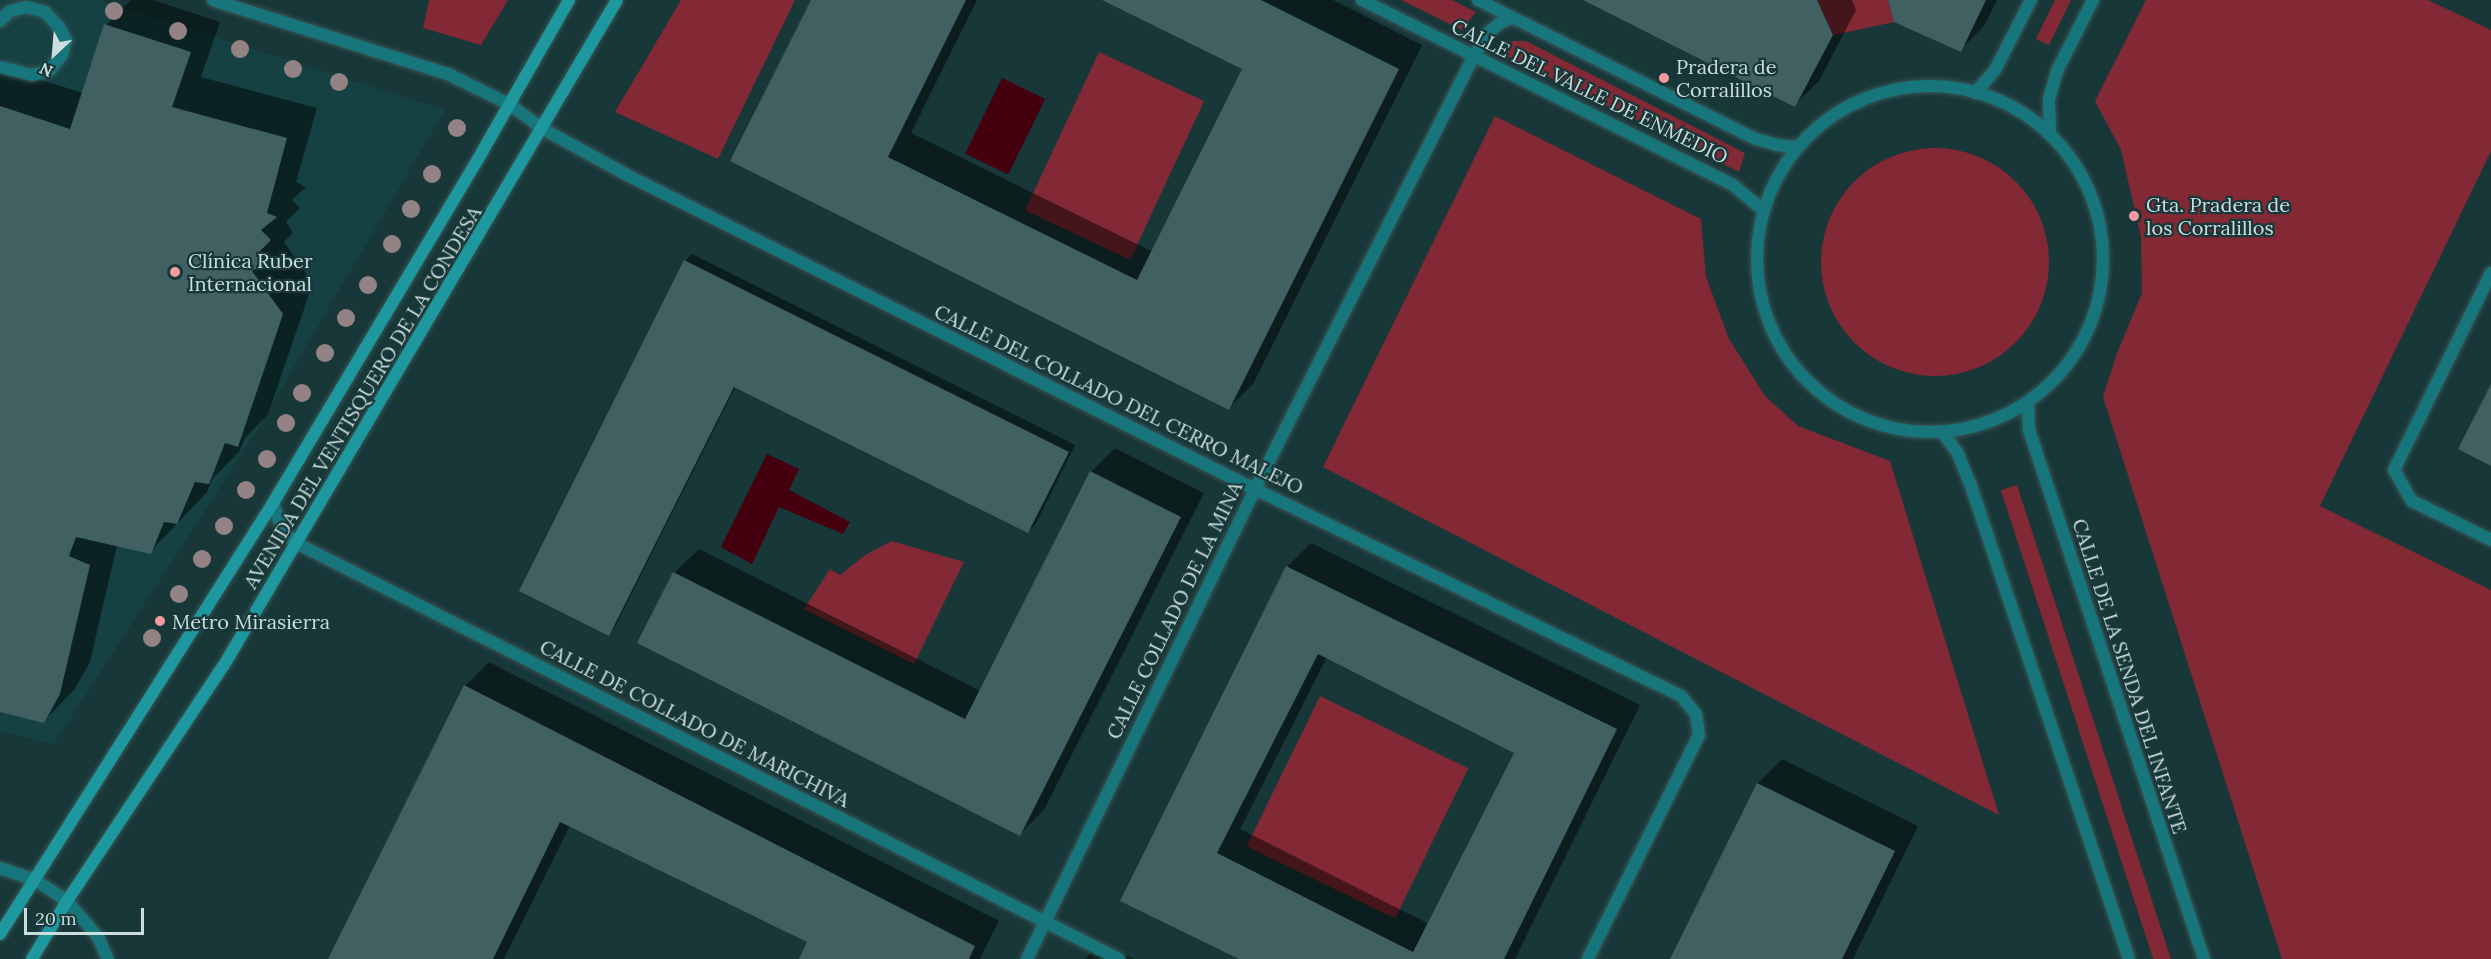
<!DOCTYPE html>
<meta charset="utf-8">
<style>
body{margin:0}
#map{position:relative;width:2491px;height:959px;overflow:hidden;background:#183738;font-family:Lora,serif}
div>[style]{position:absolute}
.built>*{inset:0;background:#164143}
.green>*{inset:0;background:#822935;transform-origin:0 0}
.round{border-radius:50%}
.water>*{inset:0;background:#44000f;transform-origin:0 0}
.shadow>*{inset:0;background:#0007}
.building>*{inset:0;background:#406061}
.roads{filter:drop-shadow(0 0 2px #385556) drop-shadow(0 0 2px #385556)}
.service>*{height:12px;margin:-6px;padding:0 6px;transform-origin:6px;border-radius:6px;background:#16767b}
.minor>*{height:12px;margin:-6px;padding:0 6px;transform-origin:6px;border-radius:6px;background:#16767b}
.minor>.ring{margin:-6px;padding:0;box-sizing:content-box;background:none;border:12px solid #16767b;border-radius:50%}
.secondary>*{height:12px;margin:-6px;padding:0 6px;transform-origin:6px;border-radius:6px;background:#1e989f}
.trees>*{width:18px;height:18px;margin:-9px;border-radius:50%;background:#938385}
.dots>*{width:16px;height:16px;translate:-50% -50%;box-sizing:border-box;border:3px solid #183738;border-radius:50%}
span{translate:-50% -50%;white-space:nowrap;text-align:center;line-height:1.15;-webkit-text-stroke:4.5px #183738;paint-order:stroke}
.poi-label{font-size:20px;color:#ccddde}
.left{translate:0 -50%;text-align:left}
.street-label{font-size:20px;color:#ccddde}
.north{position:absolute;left:24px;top:24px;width:60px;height:60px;-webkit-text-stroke:4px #183738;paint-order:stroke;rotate:206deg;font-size:16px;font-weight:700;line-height:24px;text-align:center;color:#ccddde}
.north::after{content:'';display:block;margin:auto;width:21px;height:27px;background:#ccddde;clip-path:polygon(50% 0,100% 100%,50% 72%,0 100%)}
.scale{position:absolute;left:24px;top:908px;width:120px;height:27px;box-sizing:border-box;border:3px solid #ccddde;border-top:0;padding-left:8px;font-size:18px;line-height:21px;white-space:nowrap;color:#ccddde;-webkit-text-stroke:4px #183738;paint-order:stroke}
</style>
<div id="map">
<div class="built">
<div style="clip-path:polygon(0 0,98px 0,445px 110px,255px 433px,54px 744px,0 731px)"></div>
</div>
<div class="green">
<div style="clip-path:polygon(429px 0,508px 0,481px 45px,423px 28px)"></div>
<div style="clip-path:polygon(681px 0,795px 0,718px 159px,615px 112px)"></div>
<div style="clip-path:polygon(1401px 0,1452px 0,1476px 12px,1462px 30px)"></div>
<div style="clip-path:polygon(1817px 0,1888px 0,1894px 22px,1833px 35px)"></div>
<div style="clip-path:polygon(2055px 0,2071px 0,2049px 45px,2036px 39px)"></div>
<div style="clip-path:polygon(2146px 0,2428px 0,2491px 30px,2491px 151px,2320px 506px,2491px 590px,2491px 959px,2282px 959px,2103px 397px,2116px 356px,2142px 293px,2141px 237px,2121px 150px,2095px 101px)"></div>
<div style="clip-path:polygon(1512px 41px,1526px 41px,1745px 153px,1739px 172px,1501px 53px)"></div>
<div style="left:1099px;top:52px;width:116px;height:175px;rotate:25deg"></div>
<div style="clip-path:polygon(1495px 116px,1701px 219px,1706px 277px,1729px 339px,1765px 396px,1798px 426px,1890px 461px,1999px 815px,1323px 467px)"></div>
<div class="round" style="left:1821px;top:148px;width:228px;height:228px"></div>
<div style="left:2017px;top:485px;width:500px;height:17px;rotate:72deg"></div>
<div style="clip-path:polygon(892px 541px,964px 562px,914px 664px,804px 609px,830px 569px,840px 575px,865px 555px)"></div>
<div style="left:1320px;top:696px;width:165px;height:167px;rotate:26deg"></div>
</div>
<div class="water">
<div style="left:1002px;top:78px;width:48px;height:84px;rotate:26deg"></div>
<div style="clip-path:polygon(767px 454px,799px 469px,789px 490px,850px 522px,843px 534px,779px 507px,752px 564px,721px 547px)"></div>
</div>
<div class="shadow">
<div style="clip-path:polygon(131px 0,153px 0,220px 22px,201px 77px,317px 108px,296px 182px,306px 187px,292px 200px,300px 208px,286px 222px,293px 233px,284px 242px,313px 283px,268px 414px,245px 438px,239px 452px,213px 478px,207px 492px,150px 552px,117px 545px,90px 662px,74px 690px,44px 721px,0 711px,0 67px,83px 93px,106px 25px)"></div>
<div style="clip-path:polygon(813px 0,977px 0,911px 133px,1153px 252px,1244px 68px,1106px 0,1333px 0,1422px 45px,1253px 384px,1229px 408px,732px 160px)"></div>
<div style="clip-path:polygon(1587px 0,1852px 0,1856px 10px,1819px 81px,1794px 105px)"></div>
<div style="clip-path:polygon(1890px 0,1997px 0,1984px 26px,1960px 50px)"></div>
<div style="clip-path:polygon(692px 254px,1075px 445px,1035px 525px,1028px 531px,736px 386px,615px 627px,609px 634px,685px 261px)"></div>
<div style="clip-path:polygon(1115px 448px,1204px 493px,1044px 810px,1020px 834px,674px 573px,699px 549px,981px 691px,1091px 472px)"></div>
<div style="clip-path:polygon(evenodd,1311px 543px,1640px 705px,1515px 959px,1242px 959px,1122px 900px,1287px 567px,1311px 543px,1327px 657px,1516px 753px,1429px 924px,1240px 829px,1327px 657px)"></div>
<div style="clip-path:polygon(489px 662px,999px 921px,980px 959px,801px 959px,809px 942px,570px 825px,504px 959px,330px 959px,465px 686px)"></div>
<div style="clip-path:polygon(1782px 759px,1918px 826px,1853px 959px,1672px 959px,1758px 783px)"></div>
<div style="clip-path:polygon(1101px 943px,1134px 959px,1085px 959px)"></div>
</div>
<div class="building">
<div style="clip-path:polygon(811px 0,966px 0,888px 157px,1137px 280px,1242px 69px,1102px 0,1261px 0,1399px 69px,1229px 410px,730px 161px)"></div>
<div style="clip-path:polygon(1583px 0,1817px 0,1833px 35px,1795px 107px)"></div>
<div style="clip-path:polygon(1888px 0,1986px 0,1961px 52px,1894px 22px)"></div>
<div style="clip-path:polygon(104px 24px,191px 52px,172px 107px,287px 138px,267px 213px,277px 217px,261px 230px,271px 240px,257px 254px,263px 265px,252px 271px,283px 314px,238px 447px,225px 443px,209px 484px,195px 482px,177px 524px,164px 522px,151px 554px,76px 537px,69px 556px,90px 565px,60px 694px,44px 723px,0 712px,0 106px,70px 129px)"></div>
<div style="clip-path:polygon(684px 260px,1069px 452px,1028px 533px,734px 387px,609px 636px,519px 591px)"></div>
<div style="clip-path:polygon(2491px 384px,2491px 466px,2458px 449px)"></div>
<div style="clip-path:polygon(1090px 471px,1181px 517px,1020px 836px,637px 643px,673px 572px,965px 719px)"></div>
<div style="clip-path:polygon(evenodd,1286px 566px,1617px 729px,1504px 959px,1239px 959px,1120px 901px,1286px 566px,1318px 654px,1514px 753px,1413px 952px,1217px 853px,1318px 654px)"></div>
<div style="clip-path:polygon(464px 685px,975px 946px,969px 959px,799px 959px,807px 942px,560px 822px,493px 959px,328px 959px)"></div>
<div style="clip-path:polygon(1757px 783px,1895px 851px,1842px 959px,1670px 959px)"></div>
</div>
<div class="roads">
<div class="service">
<div style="left:0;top:21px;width:14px;rotate:-45deg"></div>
<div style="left:10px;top:11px;width:17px;rotate:-13deg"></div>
<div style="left:27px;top:7px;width:19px;rotate:16deg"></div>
<div style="left:45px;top:12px;width:21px;rotate:47deg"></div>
<div style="left:59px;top:27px;width:15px;rotate:62deg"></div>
<div style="left:66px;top:40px;width:16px;rotate:105deg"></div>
<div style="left:62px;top:55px;width:21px;rotate:129deg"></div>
<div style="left:49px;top:71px;width:17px;rotate:167deg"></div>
<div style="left:32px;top:75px;width:33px;rotate:-166deg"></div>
</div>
<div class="minor">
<div style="left:213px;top:0;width:246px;rotate:17.5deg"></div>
<div style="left:448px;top:74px;width:68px;rotate:26.2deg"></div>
<div style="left:509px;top:104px;width:42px;rotate:36.3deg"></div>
<div style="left:543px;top:129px;width:96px;rotate:28.7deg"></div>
<div style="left:627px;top:175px;width:702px;rotate:26.57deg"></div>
<div style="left:1255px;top:489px;width:474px;rotate:25.9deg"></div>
<div style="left:1681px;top:696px;width:23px;rotate:50deg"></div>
<div style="left:1696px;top:714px;width:21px;rotate:82deg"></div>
<div style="left:1699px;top:735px;width:250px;rotate:116.4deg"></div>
<div style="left:1362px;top:0;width:415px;rotate:26.5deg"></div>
<div style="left:1733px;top:185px;width:38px;rotate:40deg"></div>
<div style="left:1478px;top:0;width:311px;rotate:26.6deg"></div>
<div style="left:1756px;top:139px;width:22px;rotate:16deg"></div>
<div style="left:1777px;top:145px;width:19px;rotate:6deg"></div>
<div class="ring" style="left:1757px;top:86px;width:334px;height:334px"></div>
<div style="left:1975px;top:93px;width:30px;rotate:-49deg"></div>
<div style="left:1995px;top:70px;width:79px;rotate:-62.8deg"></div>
<div style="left:2050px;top:132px;width:33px;rotate:-92deg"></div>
<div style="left:2049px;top:99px;width:29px;rotate:-74deg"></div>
<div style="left:2057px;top:71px;width:80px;rotate:-63.1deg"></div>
<div style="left:2491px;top:273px;width:220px;rotate:116.2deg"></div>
<div style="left:2394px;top:470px;width:36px;rotate:60deg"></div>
<div style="left:2412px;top:501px;width:88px;rotate:26.3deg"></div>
<div style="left:2028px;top:403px;width:27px;rotate:88deg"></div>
<div style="left:2029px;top:430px;width:557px;rotate:71.7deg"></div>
<div style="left:1943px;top:433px;width:26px;rotate:54deg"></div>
<div style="left:1958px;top:454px;width:31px;rotate:68deg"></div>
<div style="left:1970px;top:483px;width:502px;rotate:71.53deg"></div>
<div style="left:273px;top:503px;width:31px;rotate:71deg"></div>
<div style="left:283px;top:532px;width:19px;rotate:39deg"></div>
<div style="left:298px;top:544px;width:920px;rotate:26.82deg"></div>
<div style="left:0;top:868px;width:37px;rotate:19deg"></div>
<div style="left:35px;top:880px;width:38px;rotate:33deg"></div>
<div style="left:67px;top:901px;width:48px;rotate:49.3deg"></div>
<div style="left:98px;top:937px;width:24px;rotate:66deg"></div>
<div style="left:1027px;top:959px;width:522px;rotate:-64.12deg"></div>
<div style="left:1255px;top:489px;width:485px;rotate:-63.2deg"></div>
<div style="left:1474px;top:56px;width:27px;rotate:-59deg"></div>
<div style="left:1488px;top:33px;width:16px;rotate:-40deg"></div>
<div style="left:1500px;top:23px;width:13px;rotate:-23deg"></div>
</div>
<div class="secondary">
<div style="left:0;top:934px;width:510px;rotate:-57.65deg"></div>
<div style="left:273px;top:503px;width:409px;rotate:-59.2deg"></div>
<div style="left:482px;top:152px;width:175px;rotate:-60.2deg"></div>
<div style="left:32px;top:959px;width:68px;rotate:-58.9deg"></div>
<div style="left:67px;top:901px;width:283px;rotate:-56.4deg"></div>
<div style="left:224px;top:665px;width:772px;rotate:-59.42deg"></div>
</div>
</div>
<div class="trees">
<div style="left:114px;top:11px"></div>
<div style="left:178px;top:31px"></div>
<div style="left:240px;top:49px"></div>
<div style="left:293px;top:69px"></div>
<div style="left:339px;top:82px"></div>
<div style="left:457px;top:128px"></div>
<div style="left:432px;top:174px"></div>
<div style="left:411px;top:209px"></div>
<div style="left:392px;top:244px"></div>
<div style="left:368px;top:285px"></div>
<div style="left:346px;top:318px"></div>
<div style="left:325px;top:353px"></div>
<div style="left:302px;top:393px"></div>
<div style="left:286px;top:423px"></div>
<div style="left:267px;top:459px"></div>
<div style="left:246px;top:490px"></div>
<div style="left:224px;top:526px"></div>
<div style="left:202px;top:559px"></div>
<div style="left:179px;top:594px"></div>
<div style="left:152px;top:638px"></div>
</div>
<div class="dots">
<div style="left:1664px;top:78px;background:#f49b9f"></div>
<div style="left:2134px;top:216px;background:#f49b9f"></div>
<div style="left:175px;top:272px;background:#f49b9f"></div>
<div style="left:160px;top:621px;background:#f49b9f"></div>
</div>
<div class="poi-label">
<span class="left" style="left:1676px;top:78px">Pradera de<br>Corralillos</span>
<span class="left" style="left:2146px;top:216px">Gta. Pradera de<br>los Corralillos</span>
<span class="left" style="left:188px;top:272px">Clínica Ruber<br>Internacional</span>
<span class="left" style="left:172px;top:621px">Metro Mirasierra</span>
</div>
<div class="street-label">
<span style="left:1590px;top:91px;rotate:26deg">CALLE DEL VALLE DE ENMEDIO</span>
<span style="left:362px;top:397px;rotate:-59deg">AVENIDA DEL VENTISQUERO DE LA CONDESA</span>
<span style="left:1119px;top:399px;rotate:26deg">CALLE DEL COLLADO DEL CERRO MALEJO</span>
<span style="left:1174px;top:610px;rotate:-64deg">CALLE COLLADO DE LA MINA</span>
<span style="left:2130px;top:676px;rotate:72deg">CALLE DE LA SENDA DEL INFANTE</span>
<span style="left:695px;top:723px;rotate:27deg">CALLE DE COLLADO DE MARICHIVA</span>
</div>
<div class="north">N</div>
<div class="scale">20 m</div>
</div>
